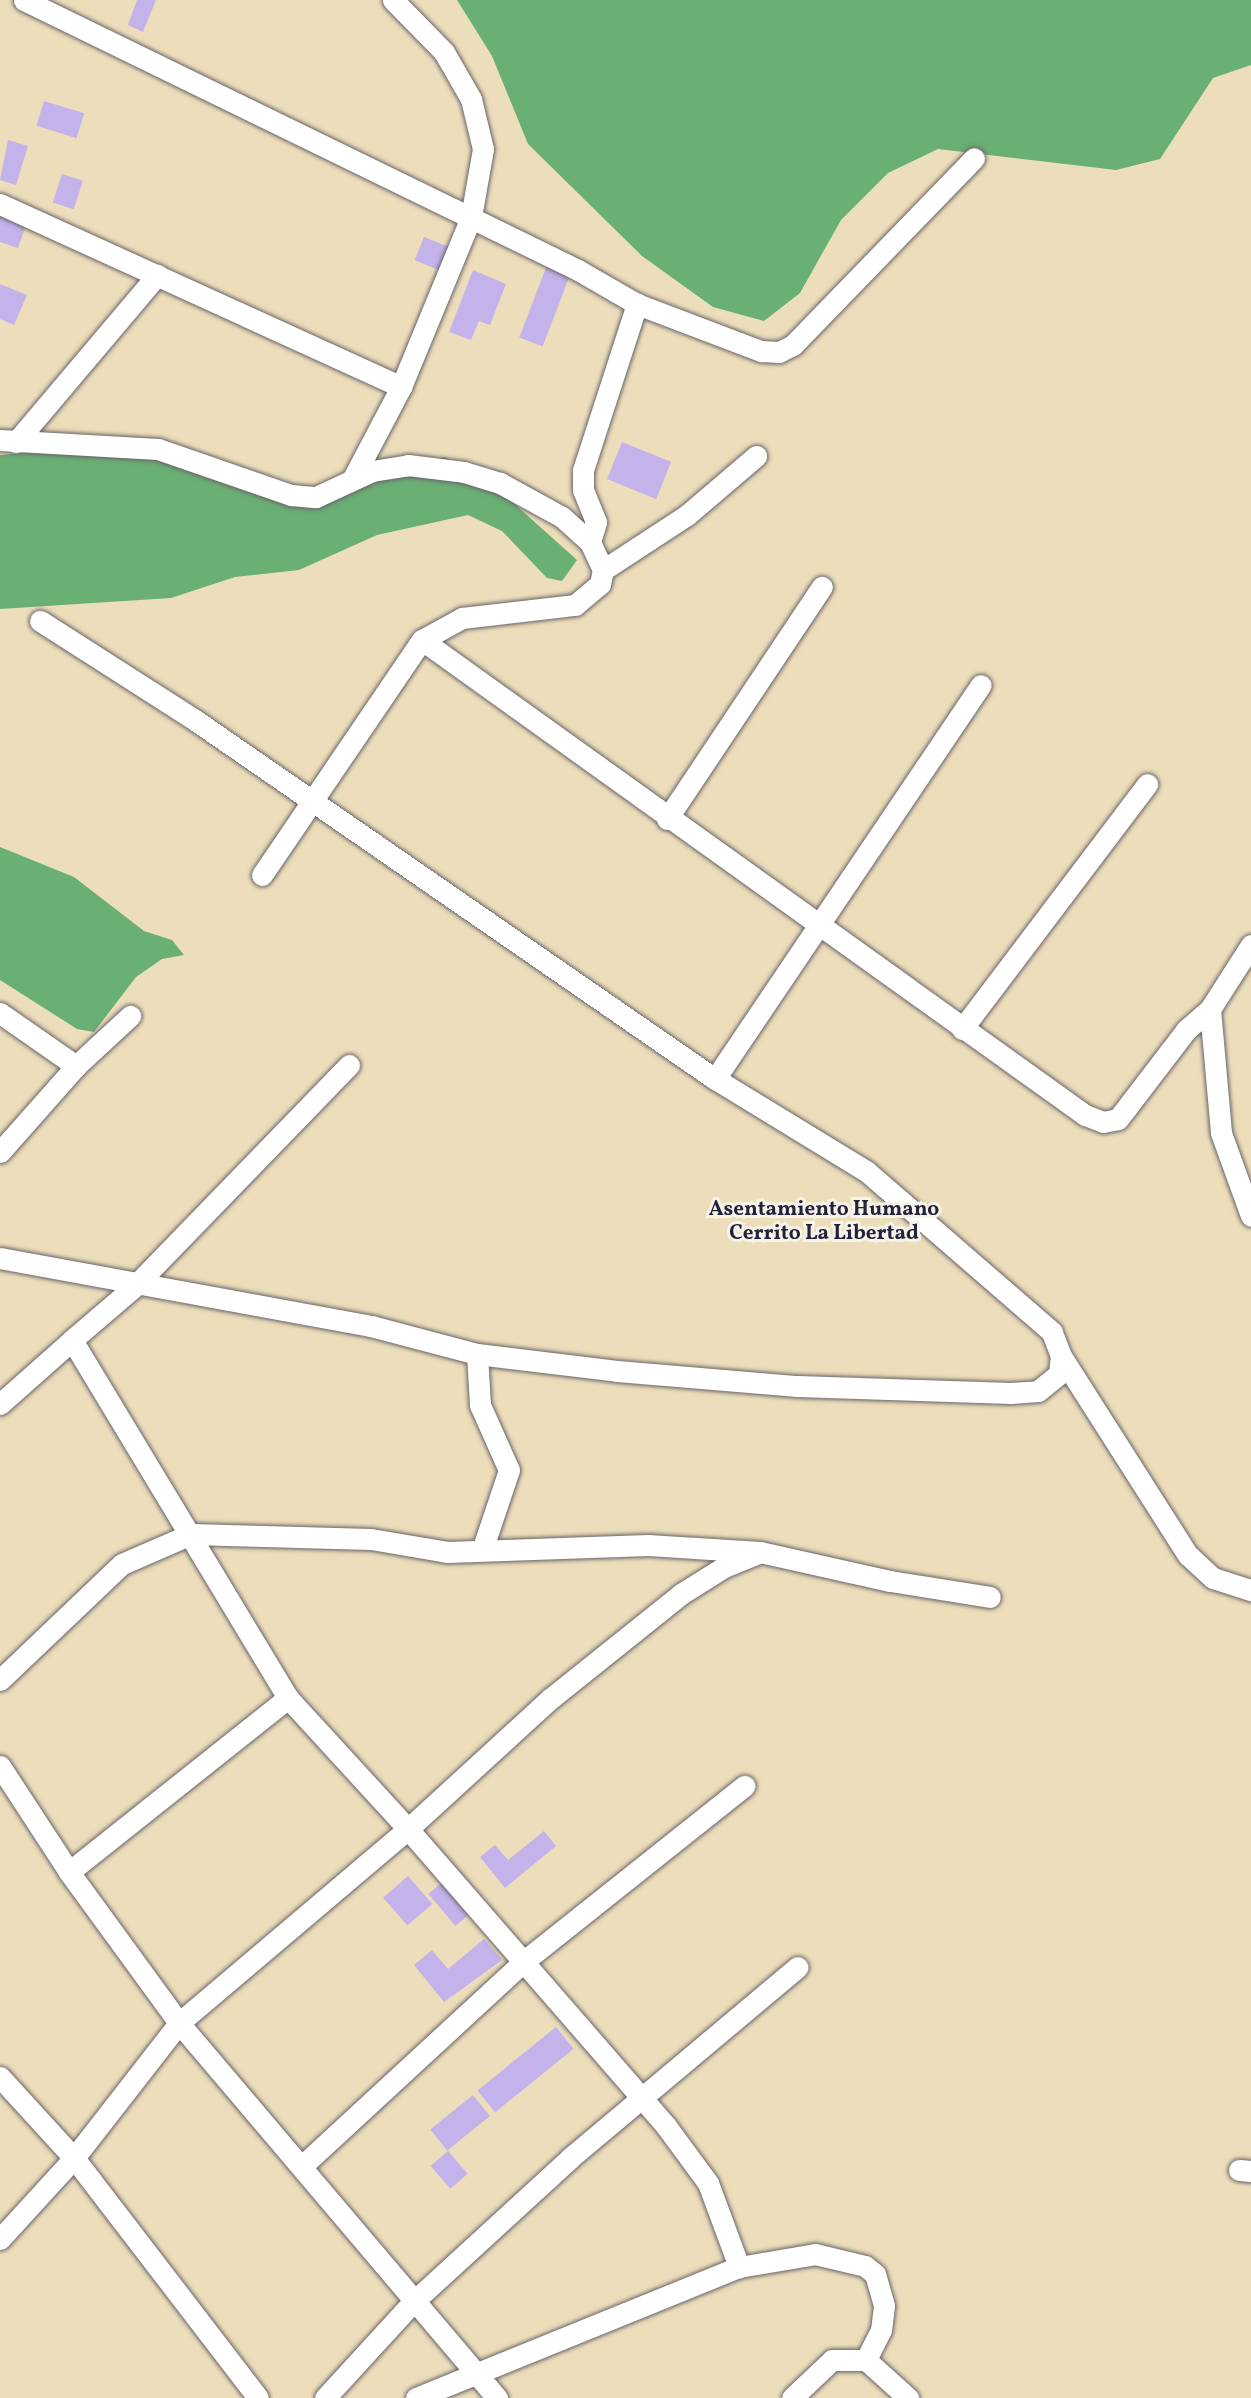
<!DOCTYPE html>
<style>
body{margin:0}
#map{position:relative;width:1251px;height:2398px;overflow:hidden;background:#eddebb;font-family:Vollkorn,serif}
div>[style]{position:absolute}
.forest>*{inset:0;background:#6aaf74}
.building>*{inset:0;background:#c4b2eb;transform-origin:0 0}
.roads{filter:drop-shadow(0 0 2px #696468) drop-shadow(0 0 2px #696468)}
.minor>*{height:21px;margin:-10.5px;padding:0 10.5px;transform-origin:10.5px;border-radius:10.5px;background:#fff}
span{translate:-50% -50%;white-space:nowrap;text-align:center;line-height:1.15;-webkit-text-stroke:6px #f7f3e8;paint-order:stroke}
.neighbourhood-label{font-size:21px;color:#22223b;font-weight:700}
</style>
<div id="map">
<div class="forest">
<div style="clip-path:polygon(457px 0,1251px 0,1251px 65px,1213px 78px,1160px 159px,1116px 170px,938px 149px,888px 173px,841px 220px,800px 293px,764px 321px,713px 307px,642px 256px,528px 144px,492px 56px)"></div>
<div style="clip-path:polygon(119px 444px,309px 493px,445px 457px,480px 473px,577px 560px,562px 581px,547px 578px,502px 531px,468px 515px,377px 535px,299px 570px,235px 577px,171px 598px,0 609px,0 455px)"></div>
<div style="clip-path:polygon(0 847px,74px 877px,144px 931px,172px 940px,184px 955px,162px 959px,136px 977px,94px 1032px,77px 1029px,0 980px)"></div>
</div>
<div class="building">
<div style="clip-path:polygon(137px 0,156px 0,143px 32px,128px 25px)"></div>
<div style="left:44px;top:101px;width:42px;height:26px;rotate:17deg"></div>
<div style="clip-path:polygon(8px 140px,28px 146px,16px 185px,0 180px)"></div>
<div style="left:62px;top:174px;width:22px;height:30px;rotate:18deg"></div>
<div style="clip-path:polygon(0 209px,28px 219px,18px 248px,0 242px)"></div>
<div style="left:424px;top:237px;width:31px;height:25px;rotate:22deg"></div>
<div style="left:549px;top:260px;width:25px;height:83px;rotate:21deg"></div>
<div style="clip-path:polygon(473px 270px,506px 284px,490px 325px,479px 321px,471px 340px,449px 332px)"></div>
<div style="clip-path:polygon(0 284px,27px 295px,14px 325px,0 319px)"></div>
<div style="left:622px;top:442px;width:53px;height:40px;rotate:22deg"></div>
<div style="clip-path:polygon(544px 1831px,556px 1846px,505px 1888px,480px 1857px,495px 1845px,508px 1860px)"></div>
<div style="left:408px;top:1876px;width:37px;height:33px;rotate:49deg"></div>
<div style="left:446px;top:1879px;width:42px;height:23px;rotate:50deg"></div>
<div style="clip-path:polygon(484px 1939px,502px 1960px,444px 2002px,414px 1965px,432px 1950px,448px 1969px)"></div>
<div style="left:556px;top:2027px;width:28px;height:101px;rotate:51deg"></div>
<div style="left:473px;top:2095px;width:27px;height:55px;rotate:51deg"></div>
<div style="left:448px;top:2151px;width:30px;height:23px;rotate:49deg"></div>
</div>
<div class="roads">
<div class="minor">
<div style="left:24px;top:0;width:616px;rotate:25.98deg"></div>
<div style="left:578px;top:270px;width:68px;rotate:30deg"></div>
<div style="left:637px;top:304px;width:133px;rotate:20.8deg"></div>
<div style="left:761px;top:351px;width:18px;rotate:3deg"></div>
<div style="left:779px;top:352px;width:16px;rotate:-27deg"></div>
<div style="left:793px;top:345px;width:260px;rotate:-45.9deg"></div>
<div style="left:0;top:204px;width:441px;rotate:24.5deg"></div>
<div style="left:0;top:440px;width:158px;rotate:3.3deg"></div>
<div style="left:158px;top:449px;width:141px;rotate:19.1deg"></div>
<div style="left:291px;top:495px;width:25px;rotate:5deg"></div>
<div style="left:316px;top:497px;width:62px;rotate:-24.9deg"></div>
<div style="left:372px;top:471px;width:36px;rotate:-9deg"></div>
<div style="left:408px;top:465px;width:56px;rotate:7.1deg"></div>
<div style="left:464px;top:472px;width:38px;rotate:17deg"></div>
<div style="left:500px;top:483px;width:71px;rotate:28.7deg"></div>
<div style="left:562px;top:517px;width:38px;rotate:42deg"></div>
<div style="left:590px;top:542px;width:31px;rotate:65deg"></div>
<div style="left:603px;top:570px;width:100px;rotate:-33.2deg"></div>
<div style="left:687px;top:515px;width:91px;rotate:-40.5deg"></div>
<div style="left:16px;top:442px;width:219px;rotate:-49.8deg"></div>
<div style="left:353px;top:478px;width:103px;rotate:-62.2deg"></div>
<div style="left:401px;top:387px;width:184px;rotate:-67.6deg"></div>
<div style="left:471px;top:217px;width:69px;rotate:-80deg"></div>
<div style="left:483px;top:149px;width:51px;rotate:-103.5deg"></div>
<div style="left:471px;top:99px;width:54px;rotate:-119.9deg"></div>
<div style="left:444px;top:52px;width:73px;rotate:-134.4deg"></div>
<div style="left:590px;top:542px;width:21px;rotate:-73deg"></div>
<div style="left:596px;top:522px;width:35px;rotate:-112deg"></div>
<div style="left:583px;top:490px;width:20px;rotate:-90deg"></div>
<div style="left:583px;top:470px;width:175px;rotate:-72deg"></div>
<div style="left:422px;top:640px;width:816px;rotate:35.62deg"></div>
<div style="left:1085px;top:1115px;width:19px;rotate:21deg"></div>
<div style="left:1103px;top:1122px;width:15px;rotate:-11deg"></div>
<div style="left:1118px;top:1119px;width:112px;rotate:-52.6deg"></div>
<div style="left:1186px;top:1030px;width:32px;rotate:-41deg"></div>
<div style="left:667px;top:819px;width:279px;rotate:-56.3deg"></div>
<div style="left:262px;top:875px;width:284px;rotate:-55.8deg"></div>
<div style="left:422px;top:640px;width:46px;rotate:-28.8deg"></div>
<div style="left:462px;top:618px;width:114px;rotate:-6.6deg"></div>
<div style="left:575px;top:605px;width:33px;rotate:-40deg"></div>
<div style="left:600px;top:584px;width:14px;rotate:-78deg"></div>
<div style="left:1251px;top:945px;width:76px;rotate:122.6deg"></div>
<div style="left:1210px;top:1009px;width:124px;rotate:84.9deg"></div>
<div style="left:1221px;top:1133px;width:88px;rotate:70.1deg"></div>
<div style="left:0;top:1013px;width:93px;rotate:34.9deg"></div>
<div style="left:962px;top:1029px;width:307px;rotate:-52.9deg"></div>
<div style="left:349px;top:1065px;width:308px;rotate:134.1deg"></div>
<div style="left:135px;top:1286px;width:83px;rotate:139.4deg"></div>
<div style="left:72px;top:1340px;width:418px;rotate:58.9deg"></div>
<div style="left:288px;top:1698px;width:178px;rotate:47.5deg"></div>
<div style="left:408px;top:1829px;width:393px;rotate:49deg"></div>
<div style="left:666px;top:2126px;width:71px;rotate:53.6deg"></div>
<div style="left:708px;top:2183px;width:90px;rotate:69.7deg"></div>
<div style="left:715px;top:1079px;width:475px;rotate:-56deg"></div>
<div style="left:0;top:1152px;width:115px;rotate:-48.5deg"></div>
<div style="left:76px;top:1066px;width:74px;rotate:-42.8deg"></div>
<div style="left:0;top:1258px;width:377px;rotate:10.4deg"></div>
<div style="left:371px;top:1326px;width:110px;rotate:14.8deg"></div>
<div style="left:477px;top:1354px;width:141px;rotate:6.9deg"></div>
<div style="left:617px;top:1371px;width:181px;rotate:4.8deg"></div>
<div style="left:797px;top:1386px;width:214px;rotate:1.9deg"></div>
<div style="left:1011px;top:1393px;width:27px;rotate:-4deg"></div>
<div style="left:1038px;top:1391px;width:27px;rotate:-39deg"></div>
<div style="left:1059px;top:1374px;width:18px;rotate:-84deg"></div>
<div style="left:1061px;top:1356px;width:26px;rotate:-111deg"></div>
<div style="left:1052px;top:1332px;width:246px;rotate:-139.1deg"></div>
<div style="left:866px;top:1171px;width:177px;rotate:-148.6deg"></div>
<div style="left:715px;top:1079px;width:632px;rotate:-145.38deg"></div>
<div style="left:195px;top:720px;width:184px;rotate:-147.4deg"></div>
<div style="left:477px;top:1354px;width:51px;rotate:86.6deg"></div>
<div style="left:480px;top:1405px;width:71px;rotate:66deg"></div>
<div style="left:509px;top:1470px;width:84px;rotate:108.6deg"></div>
<div style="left:1061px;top:1356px;width:236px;rotate:57.5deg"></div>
<div style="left:1188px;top:1555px;width:34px;rotate:43deg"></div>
<div style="left:1213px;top:1578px;width:40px;rotate:18deg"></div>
<div style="left:0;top:1404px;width:96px;rotate:-41.6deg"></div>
<div style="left:0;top:1680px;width:168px;rotate:-43.6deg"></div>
<div style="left:122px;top:1564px;width:75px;rotate:-23.5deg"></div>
<div style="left:191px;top:1534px;width:180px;rotate:1.6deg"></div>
<div style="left:371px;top:1539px;width:77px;rotate:9.7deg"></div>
<div style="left:447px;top:1552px;width:201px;rotate:-2deg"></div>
<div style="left:648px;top:1545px;width:112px;rotate:3.6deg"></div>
<div style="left:760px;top:1552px;width:133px;rotate:12.6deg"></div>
<div style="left:890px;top:1581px;width:101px;rotate:9.1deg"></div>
<div style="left:0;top:1766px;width:126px;rotate:56.9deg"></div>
<div style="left:69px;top:1872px;width:187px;rotate:53.9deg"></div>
<div style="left:179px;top:2023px;width:492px;rotate:49.7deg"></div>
<div style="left:69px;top:1872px;width:280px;rotate:-38.5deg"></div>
<div style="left:0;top:2077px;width:110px;rotate:47.6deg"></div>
<div style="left:74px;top:2158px;width:302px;rotate:52.5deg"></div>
<div style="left:302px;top:2166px;width:301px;rotate:-42.7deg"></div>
<div style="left:523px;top:1962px;width:283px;rotate:-38.5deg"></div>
<div style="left:1239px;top:2170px;width:12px;rotate:5deg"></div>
<div style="left:0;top:2239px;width:110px;rotate:-47.6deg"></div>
<div style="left:74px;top:2158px;width:171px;rotate:-52.1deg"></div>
<div style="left:179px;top:2023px;width:300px;rotate:-40.3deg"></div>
<div style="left:408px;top:1829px;width:193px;rotate:-42.5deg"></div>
<div style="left:550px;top:1699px;width:168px;rotate:-38.7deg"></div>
<div style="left:681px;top:1594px;width:51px;rotate:-32.1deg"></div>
<div style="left:724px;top:1567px;width:35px;rotate:-22deg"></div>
<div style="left:866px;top:2360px;width:57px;rotate:42.1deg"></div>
<div style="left:325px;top:2398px;width:129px;rotate:-47.5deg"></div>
<div style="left:412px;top:2303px;width:214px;rotate:-42.5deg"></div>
<div style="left:570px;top:2158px;width:297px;rotate:-40deg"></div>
<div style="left:416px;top:2398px;width:349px;rotate:-22.1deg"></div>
<div style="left:739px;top:2267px;width:77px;rotate:-9.7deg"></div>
<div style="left:815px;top:2254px;width:51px;rotate:13.5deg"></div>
<div style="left:865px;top:2266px;width:13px;rotate:39deg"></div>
<div style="left:875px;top:2274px;width:33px;rotate:74deg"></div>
<div style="left:884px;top:2306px;width:24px;rotate:97deg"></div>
<div style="left:881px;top:2330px;width:34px;rotate:117deg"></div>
<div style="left:866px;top:2360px;width:34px;rotate:180deg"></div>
<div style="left:832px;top:2360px;width:55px;rotate:136.5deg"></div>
</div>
</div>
<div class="neighbourhood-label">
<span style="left:824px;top:1222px">Asentamiento Humano<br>Cerrito La Libertad</span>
</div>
</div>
